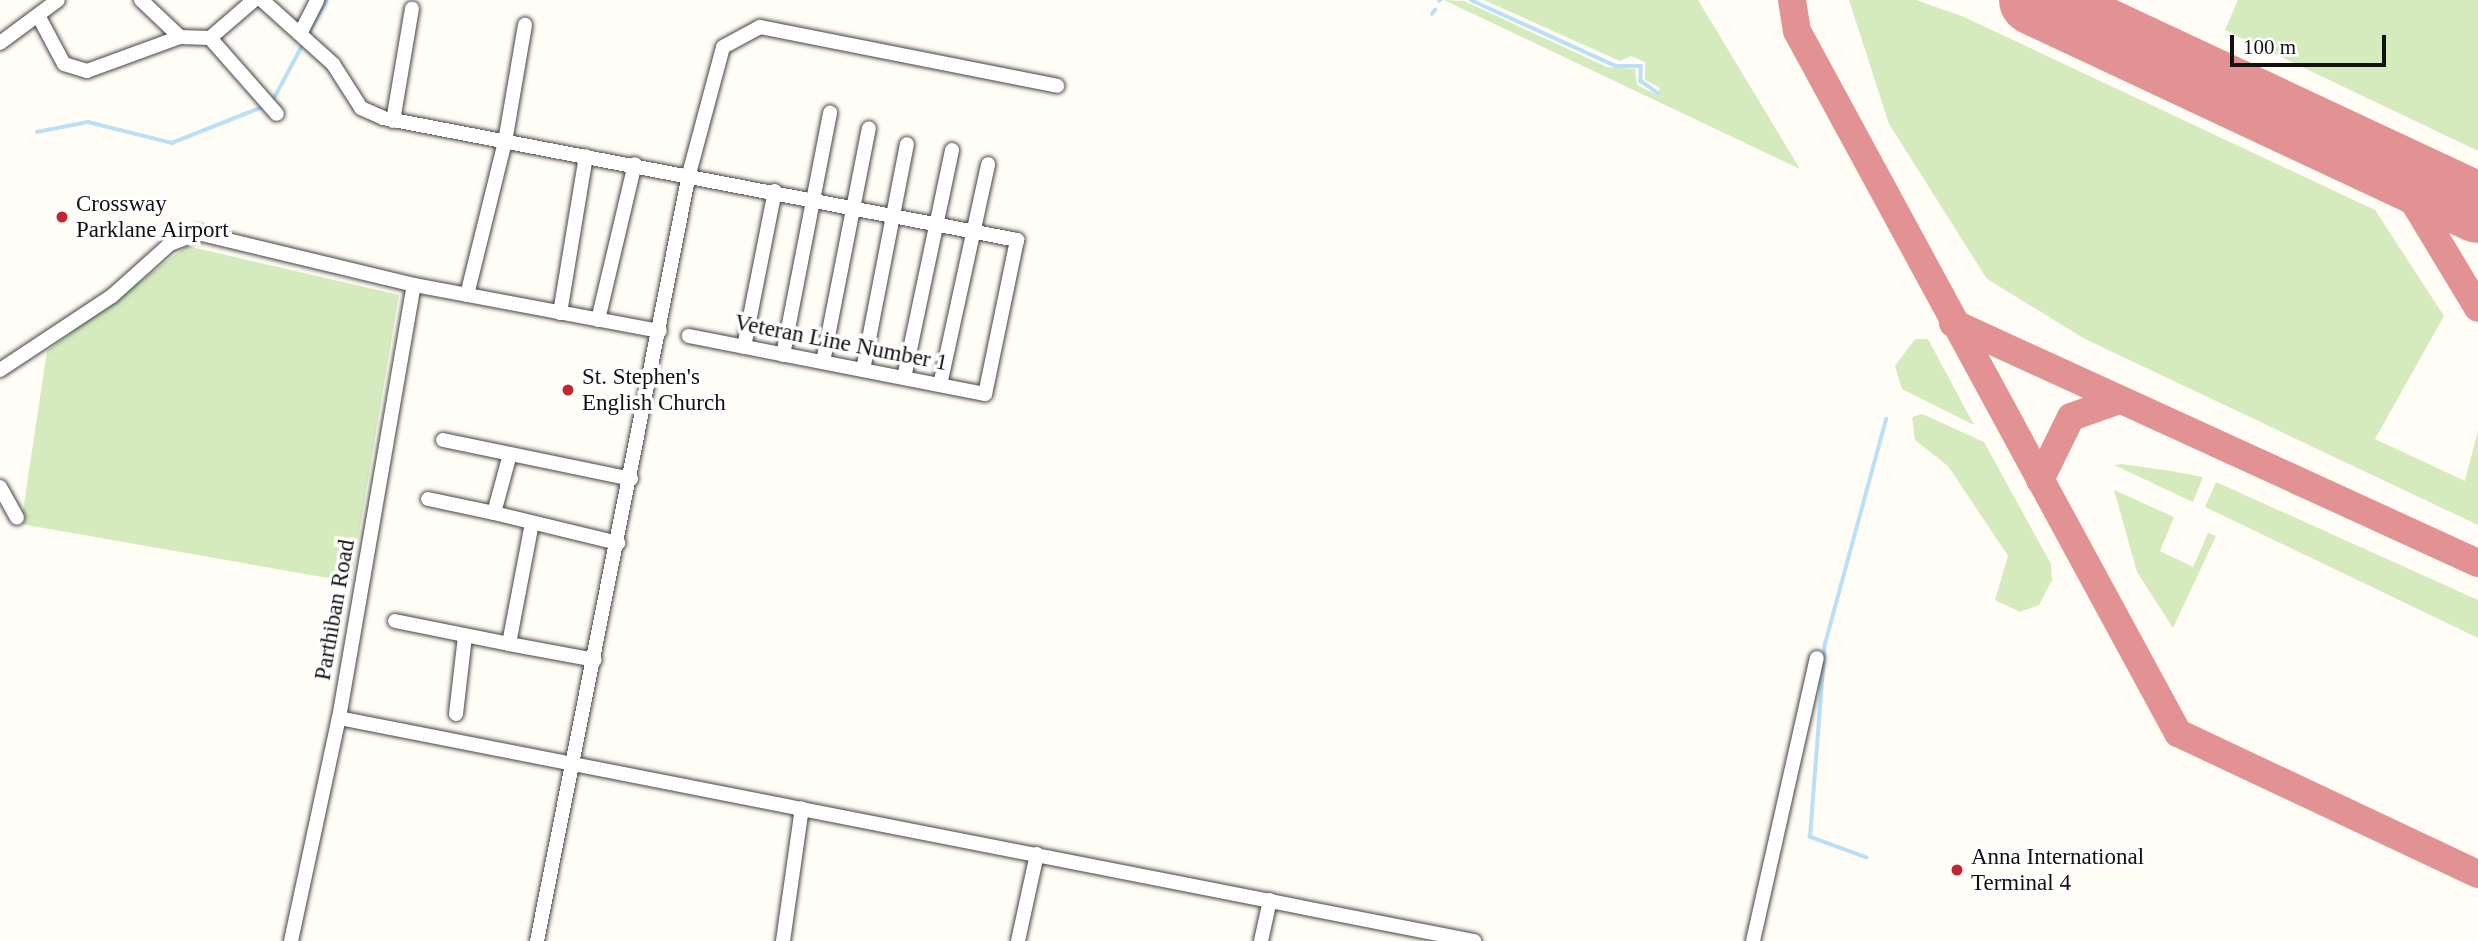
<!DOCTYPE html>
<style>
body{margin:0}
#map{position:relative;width:2478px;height:941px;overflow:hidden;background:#fffdf5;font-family:Georgia,serif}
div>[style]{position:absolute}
.green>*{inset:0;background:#d5ebbd}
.stream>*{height:3.5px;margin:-1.75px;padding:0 1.75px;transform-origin:1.75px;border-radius:1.75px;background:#b9e0f7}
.taxiway>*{height:28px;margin:-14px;padding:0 14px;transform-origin:14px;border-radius:14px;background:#e29292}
.runway>*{height:70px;margin:-35px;padding:0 35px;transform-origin:35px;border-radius:35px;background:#e29292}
.roads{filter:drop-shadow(0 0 2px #444) drop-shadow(0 0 2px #444)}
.minor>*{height:14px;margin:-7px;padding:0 7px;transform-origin:7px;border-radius:7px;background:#fff}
.dots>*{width:19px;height:19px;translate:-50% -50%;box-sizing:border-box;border:4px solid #fff;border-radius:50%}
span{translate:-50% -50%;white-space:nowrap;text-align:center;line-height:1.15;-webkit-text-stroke:7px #fff;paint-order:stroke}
.poi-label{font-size:23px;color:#111}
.left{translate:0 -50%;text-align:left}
.street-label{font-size:23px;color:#111}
.scale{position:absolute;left:2230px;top:35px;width:156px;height:32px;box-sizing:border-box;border:4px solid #111;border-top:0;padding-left:9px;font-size:21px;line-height:24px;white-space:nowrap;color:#111;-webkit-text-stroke:5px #fff;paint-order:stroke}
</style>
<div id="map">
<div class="green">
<div style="clip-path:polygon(1444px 0,1464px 1px,1607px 67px,1635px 69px,1637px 85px,1657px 95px,1660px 88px,1645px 80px,1645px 62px,1631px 56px,1620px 61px,1484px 0,1698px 0,1800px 169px)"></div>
<div style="clip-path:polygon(1849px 0,1916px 0,1964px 17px,2375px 210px,2444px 316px,2375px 439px,2465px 481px,2478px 430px,2478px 525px,2085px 339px,1987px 279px,1889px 124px)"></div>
<div style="clip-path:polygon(2238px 0,2478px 0,2478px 151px,2225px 30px)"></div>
<div style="clip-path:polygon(187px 246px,399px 295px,351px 582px,21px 524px,47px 351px)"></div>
<div style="clip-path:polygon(1915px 339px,1928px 339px,1974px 425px,1902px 389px,1895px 366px)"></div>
<div style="clip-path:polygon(1922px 414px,1984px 442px,2051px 564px,2052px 580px,2039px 605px,2020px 612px,1995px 600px,2008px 556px,1948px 466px,1915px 440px,1912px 417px)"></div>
<div style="clip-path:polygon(2122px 464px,2171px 471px,2203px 477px,2193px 502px,2114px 465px)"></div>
<div style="clip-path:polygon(2216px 482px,2478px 600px,2478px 638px,2205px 507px)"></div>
<div style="clip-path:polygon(2114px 490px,2174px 517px,2160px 551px,2193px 567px,2208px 533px,2216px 536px,2173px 628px,2137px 572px)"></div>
</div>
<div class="stream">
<div style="left:1471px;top:0;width:159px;rotate:24.5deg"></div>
<div style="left:1616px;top:66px;width:25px"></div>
<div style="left:1641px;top:66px;width:15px;rotate:90deg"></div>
<div style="left:1641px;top:81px;width:21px;rotate:35deg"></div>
<div style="left:1439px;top:1px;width:1px;rotate:-45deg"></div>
<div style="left:1432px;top:14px;width:5px;rotate:-53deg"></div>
<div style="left:309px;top:32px;width:37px;rotate:-61deg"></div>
<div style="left:273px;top:100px;width:59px;rotate:-61.7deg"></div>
<div style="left:37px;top:132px;width:52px;rotate:-11.1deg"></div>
<div style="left:88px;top:122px;width:87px;rotate:14deg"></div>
<div style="left:172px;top:143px;width:100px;rotate:-21.7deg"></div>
<div style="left:1867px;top:858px;width:61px;rotate:-159.8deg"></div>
<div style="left:1810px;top:837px;width:194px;rotate:-85.6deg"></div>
<div style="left:1825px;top:644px;width:233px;rotate:-74.8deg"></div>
</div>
<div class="taxiway">
<div style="left:1792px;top:0;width:31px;rotate:81deg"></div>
<div style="left:1797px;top:31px;width:799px;rotate:61.51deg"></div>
<div style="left:2178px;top:733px;width:331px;rotate:25.2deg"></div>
<div style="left:2356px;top:151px;width:66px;rotate:38.3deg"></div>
<div style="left:2408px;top:192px;width:135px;rotate:58.9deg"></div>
<div style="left:1953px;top:323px;width:577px;rotate:24.57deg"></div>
<div style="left:2040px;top:480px;width:70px;rotate:-63.8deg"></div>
<div style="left:2071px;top:417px;width:51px;rotate:-19.5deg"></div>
</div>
<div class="runway">
<div style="left:2034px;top:0;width:490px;rotate:25.1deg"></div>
</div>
<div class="roads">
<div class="minor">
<div style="left:141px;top:0;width:54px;rotate:43.5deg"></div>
<div style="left:262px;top:0;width:96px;rotate:42deg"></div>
<div style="left:333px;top:64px;width:52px;rotate:57.5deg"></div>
<div style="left:361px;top:108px;width:24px;rotate:24deg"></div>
<div style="left:383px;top:118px;width:646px;rotate:10.89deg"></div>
<div style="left:1017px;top:240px;width:157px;rotate:101.7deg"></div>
<div style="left:985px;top:394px;width:302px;rotate:-168.9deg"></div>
<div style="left:40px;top:19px;width:51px;rotate:61.9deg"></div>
<div style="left:64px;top:64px;width:24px;rotate:17deg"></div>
<div style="left:87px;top:71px;width:99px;rotate:-20.1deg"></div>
<div style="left:180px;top:37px;width:30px;rotate:2deg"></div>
<div style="left:210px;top:38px;width:101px;rotate:48.6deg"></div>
<div style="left:301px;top:32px;width:36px;rotate:-63deg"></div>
<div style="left:210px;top:38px;width:58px;rotate:-40.8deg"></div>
<div style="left:0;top:43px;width:72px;rotate:-36.6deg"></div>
<div style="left:393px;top:121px;width:114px;rotate:-80.4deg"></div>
<div style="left:467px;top:295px;width:158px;rotate:-76.1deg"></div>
<div style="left:505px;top:142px;width:119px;rotate:-80.3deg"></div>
<div style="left:560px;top:313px;width:159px;rotate:-80.6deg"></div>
<div style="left:598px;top:320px;width:160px;rotate:-76.7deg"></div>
<div style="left:744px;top:347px;width:159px;rotate:-78.8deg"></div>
<div style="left:783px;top:355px;width:247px;rotate:-79deg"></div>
<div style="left:823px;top:362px;width:238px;rotate:-78.9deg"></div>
<div style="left:0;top:370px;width:134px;rotate:-33.5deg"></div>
<div style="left:112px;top:296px;width:78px;rotate:-41.9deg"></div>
<div style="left:170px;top:244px;width:30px;rotate:-21deg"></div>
<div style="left:198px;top:233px;width:222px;rotate:13.5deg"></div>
<div style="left:414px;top:285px;width:250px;rotate:10.6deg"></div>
<div style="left:863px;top:370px;width:230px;rotate:-79deg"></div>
<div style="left:904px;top:378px;width:233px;rotate:-78.1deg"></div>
<div style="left:940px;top:385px;width:226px;rotate:-77.7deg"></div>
<div style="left:443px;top:440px;width:192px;rotate:11.7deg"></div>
<div style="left:510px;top:454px;width:61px;rotate:105.2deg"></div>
<div style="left:494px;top:513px;width:128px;rotate:13.6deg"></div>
<div style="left:0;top:487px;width:35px;rotate:61deg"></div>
<div style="left:428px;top:499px;width:67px;rotate:12deg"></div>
<div style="left:532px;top:523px;width:123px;rotate:100.8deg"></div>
<div style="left:509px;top:644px;width:87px;rotate:10.5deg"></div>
<div style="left:395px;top:621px;width:116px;rotate:11.4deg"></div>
<div style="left:456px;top:714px;width:79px;rotate:-83.4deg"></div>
<div style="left:339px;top:718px;width:1157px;rotate:11.12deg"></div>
<div style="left:291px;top:941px;width:228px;rotate:-77.9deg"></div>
<div style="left:339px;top:718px;width:439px;rotate:-80.2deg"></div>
<div style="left:537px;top:941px;width:782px;rotate:-78.79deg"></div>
<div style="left:689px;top:174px;width:131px;rotate:-75deg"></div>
<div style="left:723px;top:47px;width:42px;rotate:-28.4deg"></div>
<div style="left:760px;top:27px;width:303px;rotate:11.2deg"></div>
<div style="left:783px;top:941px;width:134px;rotate:-81.9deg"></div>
<div style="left:1018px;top:941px;width:89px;rotate:-77.7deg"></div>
<div style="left:1261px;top:941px;width:42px;rotate:-77.6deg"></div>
<div style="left:1753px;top:941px;width:290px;rotate:-77.3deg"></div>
</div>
</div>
<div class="dots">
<div style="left:62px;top:217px;background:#c4262e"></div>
<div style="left:568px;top:390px;background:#c4262e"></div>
<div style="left:1957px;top:870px;background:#c4262e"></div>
</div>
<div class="poi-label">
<span class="left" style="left:76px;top:217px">Crossway<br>Parklane Airport</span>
<span class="left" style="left:582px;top:390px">St. Stephen's<br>English Church</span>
<span class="left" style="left:1971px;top:870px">Anna International<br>Terminal 4</span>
</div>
<div class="street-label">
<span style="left:841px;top:343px;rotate:11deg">Veteran Line Number 1</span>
<span style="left:335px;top:610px;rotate:-80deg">Parthiban Road</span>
</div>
<div class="scale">100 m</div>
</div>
